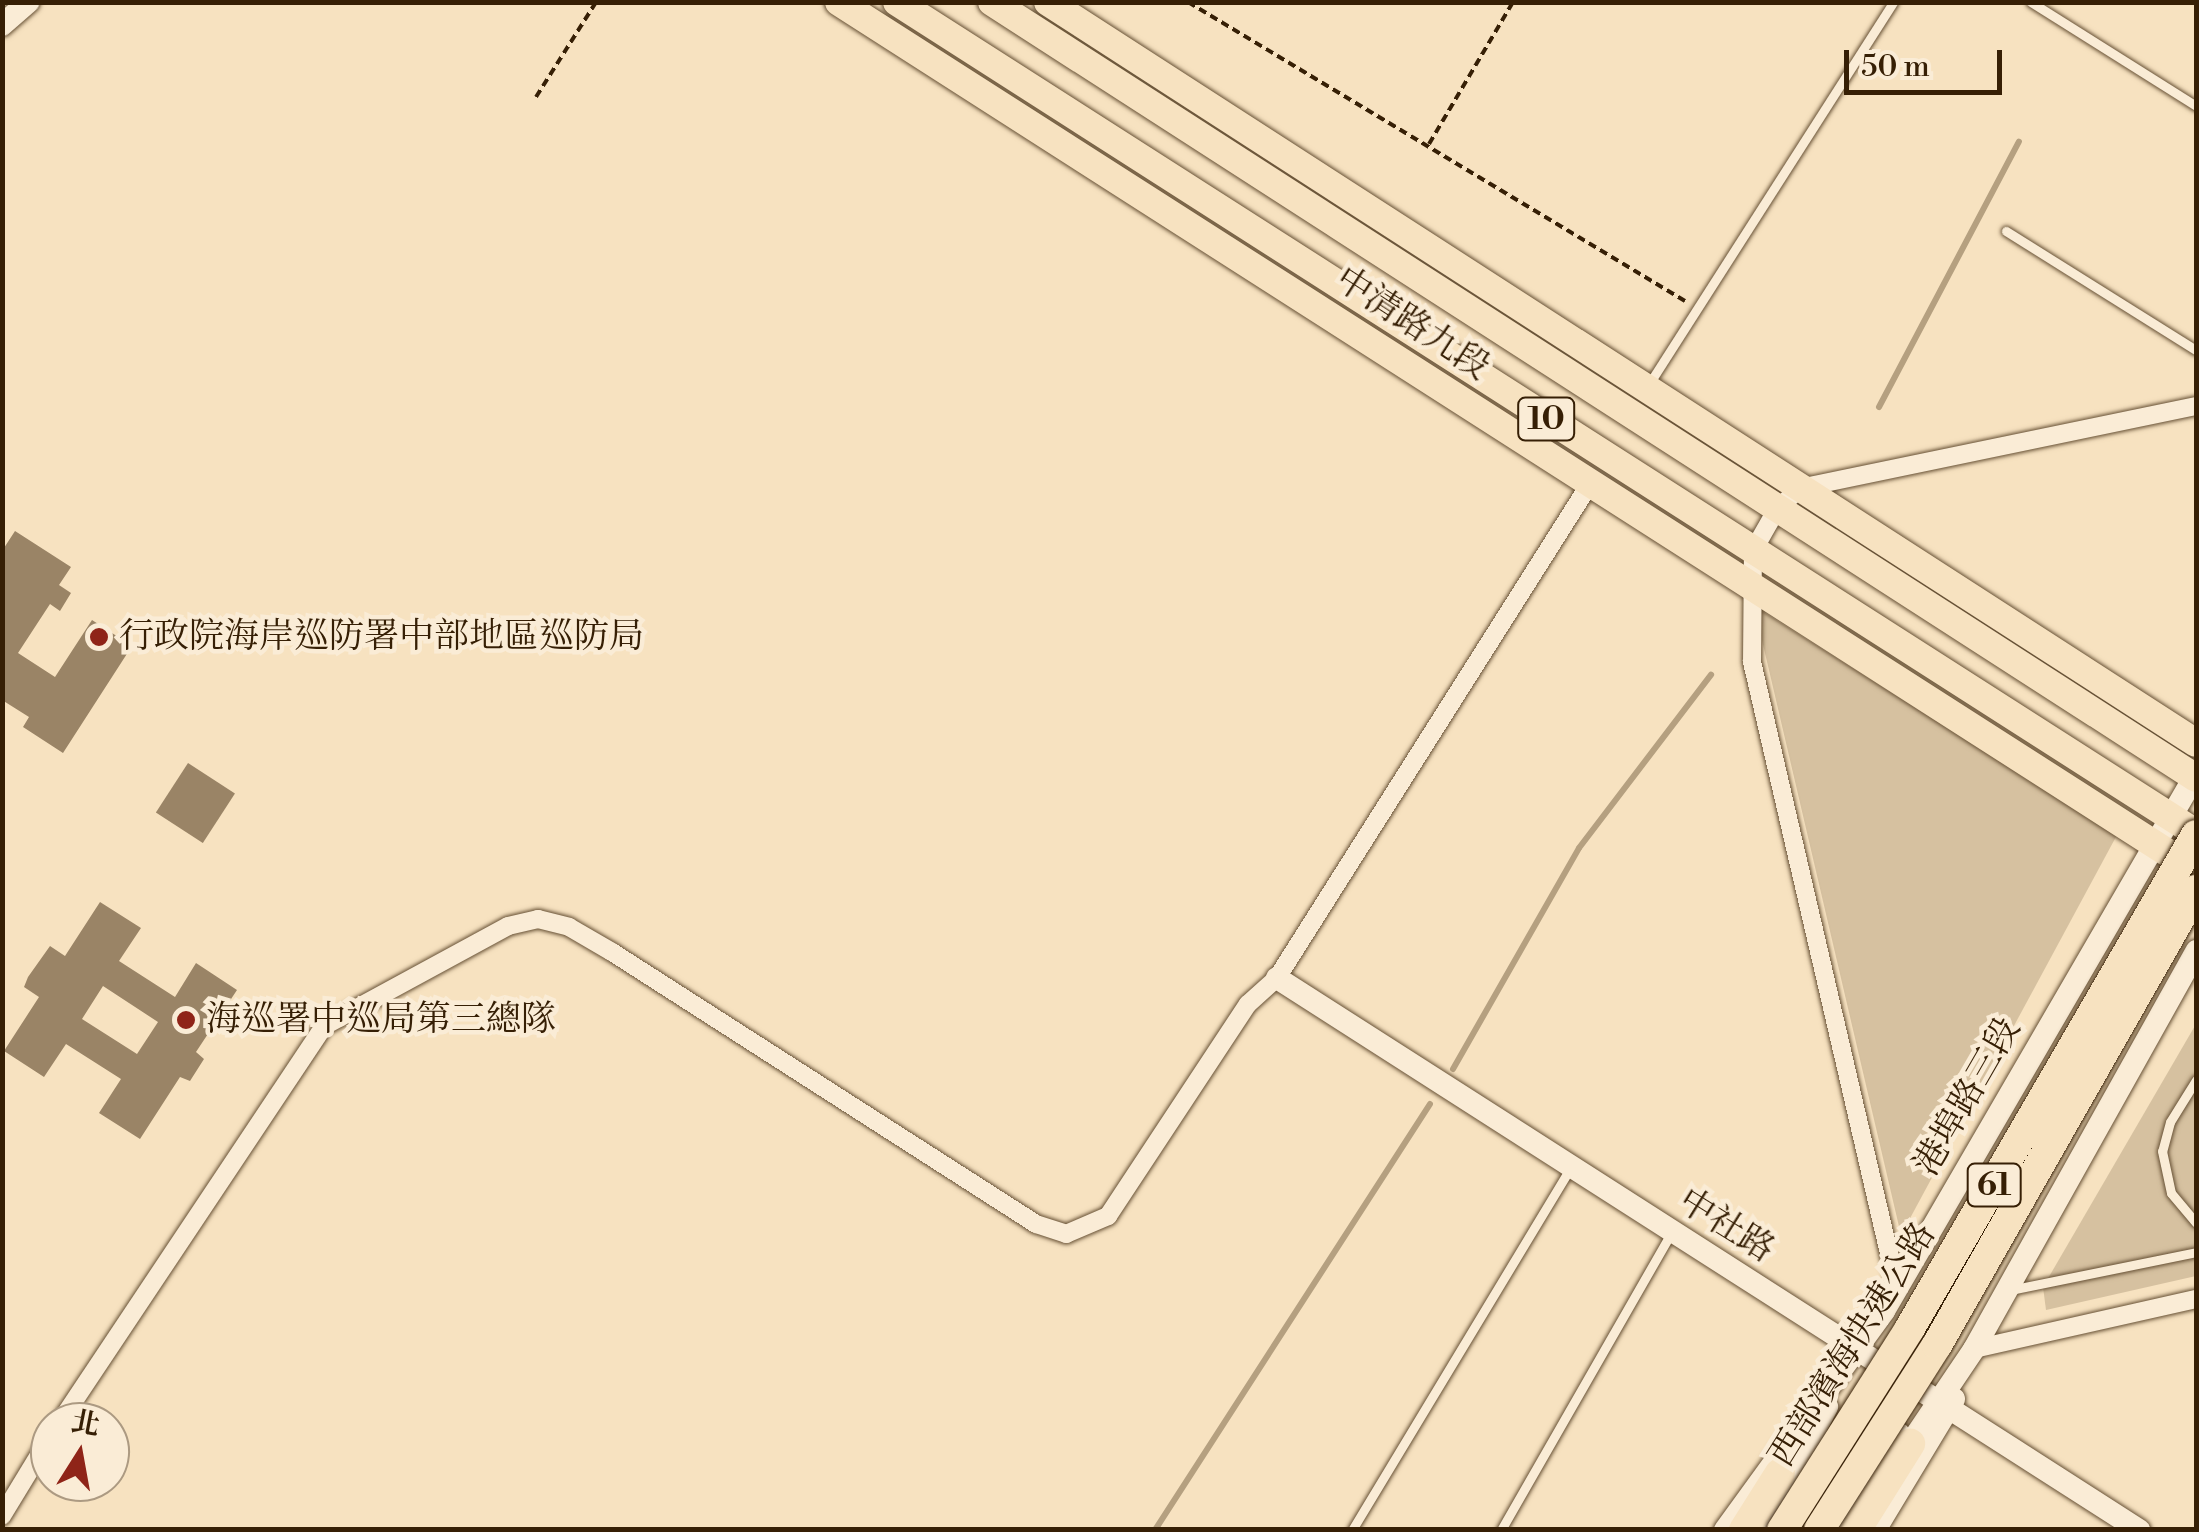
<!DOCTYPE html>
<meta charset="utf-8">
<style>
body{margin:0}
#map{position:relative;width:2199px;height:1532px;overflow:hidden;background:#f7e2c0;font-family:"Libre Bodoni","Noto Serif TC",serif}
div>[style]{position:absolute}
.green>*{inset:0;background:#d6c1a0}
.stream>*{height:6px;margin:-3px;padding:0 3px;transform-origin:3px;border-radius:3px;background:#b5a080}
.building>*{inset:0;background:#9a8466;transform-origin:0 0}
.path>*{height:4px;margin-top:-2px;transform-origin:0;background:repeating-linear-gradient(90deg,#361f05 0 8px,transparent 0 13px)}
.roads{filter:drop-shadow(0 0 2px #665034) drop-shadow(0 0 2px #665034)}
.service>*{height:9px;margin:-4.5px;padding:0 4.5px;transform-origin:4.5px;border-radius:4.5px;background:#faecd6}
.minor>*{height:18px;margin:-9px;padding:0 9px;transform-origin:9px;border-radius:9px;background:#faecd6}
.tertiary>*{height:22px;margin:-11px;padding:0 11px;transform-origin:11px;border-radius:11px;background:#faecd6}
.primary>*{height:28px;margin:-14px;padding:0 14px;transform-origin:14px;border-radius:14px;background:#f7e2c0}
.trunk>*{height:30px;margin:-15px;padding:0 15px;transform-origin:15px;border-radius:15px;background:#f7e2c0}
.bridges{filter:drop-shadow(0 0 2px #361f05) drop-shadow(0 0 2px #361f05)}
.trunk-bridge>*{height:30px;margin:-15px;padding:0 15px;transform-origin:15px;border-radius:15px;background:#f7e2c0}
.dots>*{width:28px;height:28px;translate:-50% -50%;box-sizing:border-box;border:5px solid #faecd6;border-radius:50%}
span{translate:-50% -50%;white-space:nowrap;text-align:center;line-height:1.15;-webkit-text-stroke:9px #faecd6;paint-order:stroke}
.shield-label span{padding:2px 8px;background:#faecd6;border:2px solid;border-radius:8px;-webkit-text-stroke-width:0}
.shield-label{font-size:32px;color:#361f05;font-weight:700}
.street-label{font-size:35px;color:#361f05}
.poi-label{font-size:35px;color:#361f05}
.left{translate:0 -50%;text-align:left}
.frame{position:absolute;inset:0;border:5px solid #361f05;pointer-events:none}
.north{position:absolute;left:30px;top:1402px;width:100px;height:100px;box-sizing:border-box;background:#faecd6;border:2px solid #ac9a82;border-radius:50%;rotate:11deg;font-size:28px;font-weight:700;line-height:40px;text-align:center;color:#361f05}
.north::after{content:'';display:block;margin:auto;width:35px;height:45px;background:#8f2418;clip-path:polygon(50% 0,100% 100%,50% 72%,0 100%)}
.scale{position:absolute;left:1844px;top:50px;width:158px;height:45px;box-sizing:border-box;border:5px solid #361f05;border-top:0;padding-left:12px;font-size:30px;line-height:35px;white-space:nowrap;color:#361f05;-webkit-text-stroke:8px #faecd6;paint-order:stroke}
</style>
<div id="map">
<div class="green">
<div style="clip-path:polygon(1754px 606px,2117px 835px,1901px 1235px)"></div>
<div style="clip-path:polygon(2196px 1024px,2196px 1276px,2046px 1310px,2043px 1287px)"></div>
</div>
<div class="stream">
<div style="left:1879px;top:407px;width:300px;rotate:-62.2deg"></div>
<div style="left:1453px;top:1069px;width:254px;rotate:-60.3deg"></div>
<div style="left:1579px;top:848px;width:218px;rotate:-52.7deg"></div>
<div style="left:1155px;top:1530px;width:507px;rotate:-57.16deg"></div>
</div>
<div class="building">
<div style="clip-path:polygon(15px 531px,71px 567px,59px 585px,71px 593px,60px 611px,50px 604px,18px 653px,55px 677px,92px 620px,132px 646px,63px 753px,23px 727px,29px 717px,2px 700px,2px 551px)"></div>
<div style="left:188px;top:763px;width:56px;height:59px;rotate:33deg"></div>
<div style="clip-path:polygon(evenodd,100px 902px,141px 928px,119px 961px,175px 997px,196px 963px,237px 990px,196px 1052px,204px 1059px,190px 1081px,180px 1077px,140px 1139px,99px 1113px,121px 1079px,66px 1044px,44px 1077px,4px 1051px,39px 997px,24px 987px,28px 977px,50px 946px,65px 956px,100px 902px,103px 986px,158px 1022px,137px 1054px,82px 1019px,103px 986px)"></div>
</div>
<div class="path">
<div style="left:1188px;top:2px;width:580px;rotate:31.03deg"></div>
<div style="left:536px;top:97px;width:112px;rotate:-57.7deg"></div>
<div style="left:1429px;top:144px;width:165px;rotate:-59.4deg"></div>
</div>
<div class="roads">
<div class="service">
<div style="left:2031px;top:2px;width:195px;rotate:32.2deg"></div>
<div style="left:2006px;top:231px;width:224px;rotate:32.1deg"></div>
<div style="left:1649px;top:384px;width:453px;rotate:-57.4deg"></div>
<div style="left:2196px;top:1080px;width:49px;rotate:121.8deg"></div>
<div style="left:2170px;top:1122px;width:30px;rotate:105deg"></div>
<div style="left:2162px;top:1151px;width:43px;rotate:77.9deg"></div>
<div style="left:2171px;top:1193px;width:39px;rotate:50deg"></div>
<div style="left:2010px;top:1290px;width:190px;rotate:-11.5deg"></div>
<div style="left:1352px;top:1530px;width:422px;rotate:-58.9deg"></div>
<div style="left:1501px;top:1530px;width:342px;rotate:-60.2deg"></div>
</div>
<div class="minor">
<div style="left:1897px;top:1288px;width:643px;rotate:-103.04deg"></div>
<div style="left:1752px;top:662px;width:111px;rotate:-89.5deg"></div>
<div style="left:1753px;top:551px;width:48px;rotate:-60.3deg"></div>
<div style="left:1777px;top:509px;width:31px;rotate:-42deg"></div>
<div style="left:1800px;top:488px;width:404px;rotate:-11.7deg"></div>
<div style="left:1974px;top:1349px;width:228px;rotate:-12.7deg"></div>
<div style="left:60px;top:1422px;width:476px;rotate:-56.3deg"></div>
<div style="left:324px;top:1026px;width:209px;rotate:-28.5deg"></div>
<div style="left:508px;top:926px;width:31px;rotate:-13deg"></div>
<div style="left:538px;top:919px;width:32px;rotate:14deg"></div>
<div style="left:569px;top:927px;width:50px;rotate:30.2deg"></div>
<div style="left:612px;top:952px;width:504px;rotate:32.68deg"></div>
<div style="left:1036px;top:1224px;width:32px;rotate:18deg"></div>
<div style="left:1066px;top:1234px;width:46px;rotate:-23.2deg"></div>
<div style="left:1108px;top:1216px;width:254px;rotate:-56.6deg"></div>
<div style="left:1248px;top:1004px;width:39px;rotate:-42deg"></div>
<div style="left:1277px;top:978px;width:587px;rotate:-57.66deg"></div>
<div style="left:2px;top:1516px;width:92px;rotate:-58.7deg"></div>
</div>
<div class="tertiary">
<div style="left:2px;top:25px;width:35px;rotate:-41deg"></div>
<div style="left:1277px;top:978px;width:1024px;rotate:32.63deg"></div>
<div style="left:1910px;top:1444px;width:115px;rotate:-56deg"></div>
<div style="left:1974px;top:1349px;width:456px;rotate:-60.8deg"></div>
<div style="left:1725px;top:1530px;width:271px;rotate:-54deg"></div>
<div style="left:1884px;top:1311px;width:621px;rotate:-59.84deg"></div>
<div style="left:1763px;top:1530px;width:139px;rotate:-62.5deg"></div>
<div style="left:1838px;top:1530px;width:114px;rotate:-57.6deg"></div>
<div style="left:1875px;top:1530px;width:153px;rotate:-58.9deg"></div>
</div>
<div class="primary">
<div style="left:839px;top:2px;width:1611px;rotate:32.63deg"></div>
<div style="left:897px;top:2px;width:1542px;rotate:32.61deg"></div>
<div style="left:992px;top:2px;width:1432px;rotate:32.8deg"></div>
<div style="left:1048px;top:2px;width:1366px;rotate:32.84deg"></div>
</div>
<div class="trunk">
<div style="left:1744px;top:1530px;width:67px;rotate:-57.7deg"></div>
<div style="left:1856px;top:1530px;width:102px;rotate:-57.9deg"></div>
</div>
</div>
<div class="bridges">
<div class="trunk-bridge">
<div style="left:1782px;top:1530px;width:239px;rotate:-57.6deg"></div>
<div style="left:1910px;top:1328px;width:570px;rotate:-59.88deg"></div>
<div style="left:1819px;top:1530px;width:219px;rotate:-57.5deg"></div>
<div style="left:1937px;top:1345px;width:524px;rotate:-60.35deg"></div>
</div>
</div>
<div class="dots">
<div style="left:99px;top:637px;background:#8f2418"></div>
<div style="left:186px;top:1020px;background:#8f2418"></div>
</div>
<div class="shield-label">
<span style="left:1546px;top:419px">10</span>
<span style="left:1994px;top:1185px">61</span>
</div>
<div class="street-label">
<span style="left:1412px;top:324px;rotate:33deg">中清路九段</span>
<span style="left:1968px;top:1097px;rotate:-60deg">港埠路三段</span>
<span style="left:1726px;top:1226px;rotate:32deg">中社路</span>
<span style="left:1853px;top:1345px;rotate:-58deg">西部濱海快速公路</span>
</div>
<div class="poi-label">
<span class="left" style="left:119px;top:637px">行政院海岸巡防署中部地區巡防局</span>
<span class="left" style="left:206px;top:1020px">海巡署中巡局第三總隊</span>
</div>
<div class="frame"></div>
<div class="north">北</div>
<div class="scale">50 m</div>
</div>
